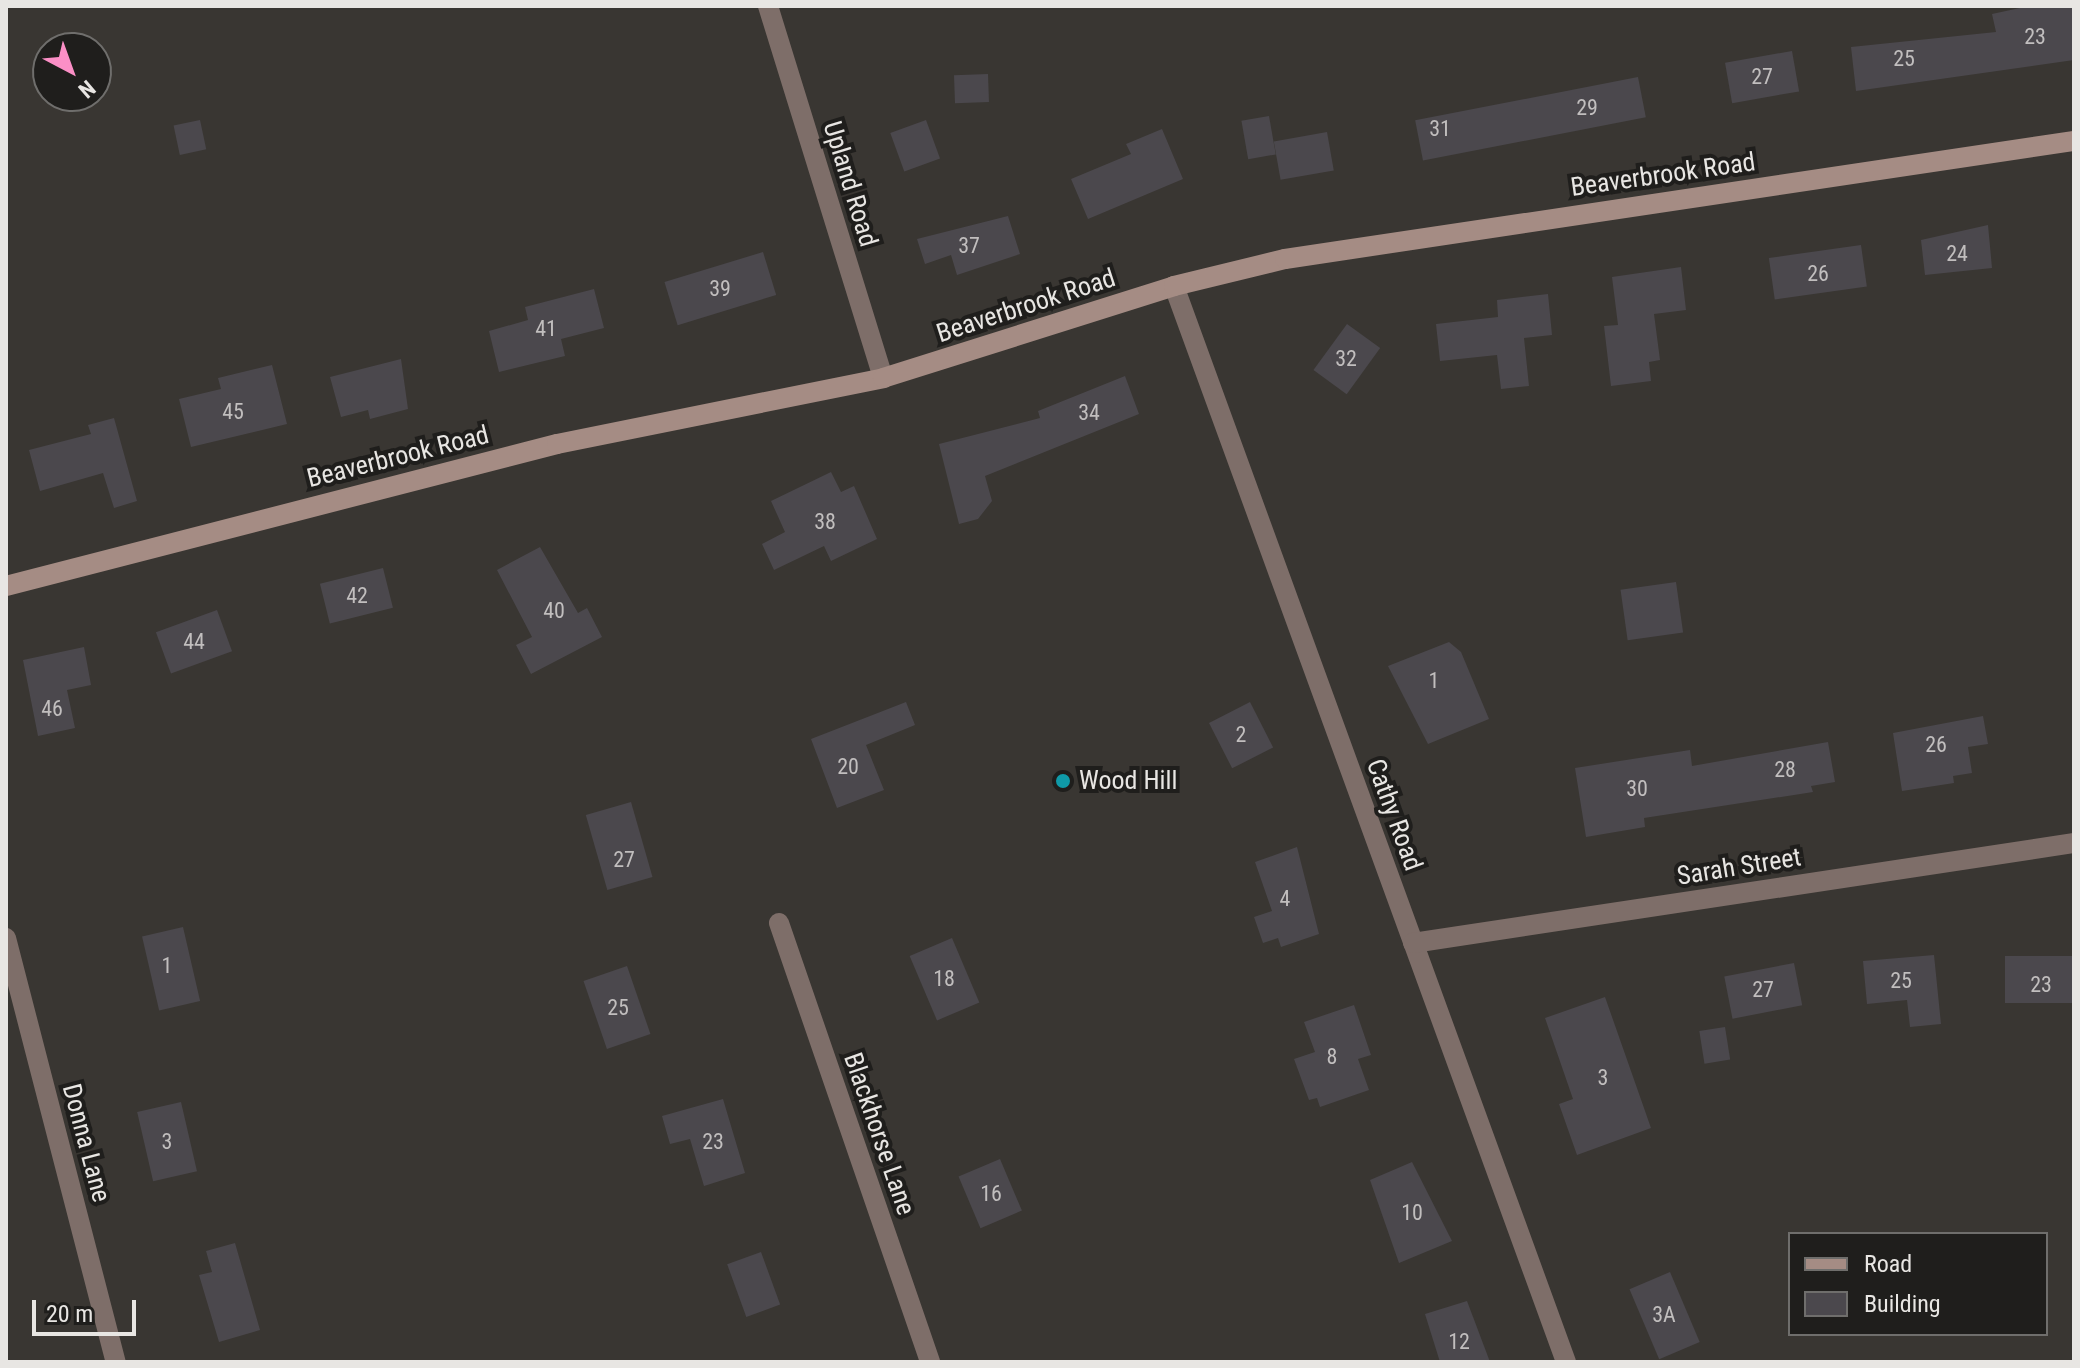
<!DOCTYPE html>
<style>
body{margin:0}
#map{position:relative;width:2080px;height:1368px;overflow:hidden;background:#393632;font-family:"Roboto Condensed",sans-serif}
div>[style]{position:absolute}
.building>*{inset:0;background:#4b484d;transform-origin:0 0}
.street>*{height:20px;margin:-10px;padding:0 10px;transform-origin:10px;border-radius:10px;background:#7e6e69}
.secondary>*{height:20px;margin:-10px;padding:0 10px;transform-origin:10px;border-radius:10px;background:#a58c84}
.dots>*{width:22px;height:22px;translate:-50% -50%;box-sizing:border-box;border:4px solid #1f1e1c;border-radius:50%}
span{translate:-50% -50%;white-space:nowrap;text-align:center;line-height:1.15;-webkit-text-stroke:8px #1f1e1c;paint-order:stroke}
.number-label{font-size:22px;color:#c1bebe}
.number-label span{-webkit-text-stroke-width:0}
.street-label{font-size:26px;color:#e8e6e3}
.poi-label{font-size:26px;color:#e8e6e3}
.left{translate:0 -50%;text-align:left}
.frame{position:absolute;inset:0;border:8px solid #e8e6e3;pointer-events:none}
.legend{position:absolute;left:1788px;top:1232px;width:260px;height:104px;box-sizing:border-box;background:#1f1e1c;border:2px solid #6f6e6c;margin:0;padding:10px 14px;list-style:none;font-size:24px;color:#e8e6e3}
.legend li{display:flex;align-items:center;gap:16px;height:40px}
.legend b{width:40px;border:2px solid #6f6e6c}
.north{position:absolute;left:32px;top:32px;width:80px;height:80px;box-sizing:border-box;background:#1f1e1c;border:2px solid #6f6e6c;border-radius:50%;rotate:139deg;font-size:22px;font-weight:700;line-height:32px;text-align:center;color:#e8e6e3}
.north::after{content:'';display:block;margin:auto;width:28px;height:36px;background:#fb8fc6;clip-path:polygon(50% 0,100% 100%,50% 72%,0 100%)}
.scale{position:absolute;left:32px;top:1300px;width:104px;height:36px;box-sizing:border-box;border:4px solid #e8e6e3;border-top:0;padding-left:10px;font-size:24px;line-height:28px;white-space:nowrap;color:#e8e6e3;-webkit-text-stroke:6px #1f1e1c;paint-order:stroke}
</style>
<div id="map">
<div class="building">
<div style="clip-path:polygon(2029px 6px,2074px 6px,2074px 60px,1856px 91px,1851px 47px,1996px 32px,1992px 14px)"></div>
<div style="left:1792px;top:51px;width:41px;height:68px;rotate:80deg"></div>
<div style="left:988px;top:74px;width:28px;height:34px;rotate:88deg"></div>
<div style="left:1638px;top:77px;width:41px;height:227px;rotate:79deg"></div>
<div style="left:1269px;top:116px;width:39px;height:28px;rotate:80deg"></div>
<div style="left:200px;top:120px;width:30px;height:27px;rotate:78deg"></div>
<div style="left:926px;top:120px;width:41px;height:38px;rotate:70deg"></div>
<div style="clip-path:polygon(1162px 129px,1183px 179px,1088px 219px,1071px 179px,1131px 154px,1126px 144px)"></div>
<div style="left:1327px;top:132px;width:39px;height:54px;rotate:80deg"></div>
<div style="clip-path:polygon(1008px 216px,1020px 254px,957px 275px,951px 255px,925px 264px,917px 239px)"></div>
<div style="clip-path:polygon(1988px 225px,1992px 268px,1925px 275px,1921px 240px)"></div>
<div style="left:1861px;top:245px;width:42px;height:93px;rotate:82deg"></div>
<div style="left:763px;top:252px;width:45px;height:103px;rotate:73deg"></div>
<div style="clip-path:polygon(1681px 267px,1686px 310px,1654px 314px,1660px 360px,1649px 362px,1651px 381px,1611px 386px,1604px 326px,1618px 325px,1612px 277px)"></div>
<div style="clip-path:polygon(594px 289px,604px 328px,561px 339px,565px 356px,499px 372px,489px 331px,528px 320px,525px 307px)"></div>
<div style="clip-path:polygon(1548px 294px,1552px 335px,1524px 338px,1529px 386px,1501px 389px,1497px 355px,1440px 361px,1436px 324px,1498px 317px,1497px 300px)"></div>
<div style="left:1347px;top:324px;width:41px;height:57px;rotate:36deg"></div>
<div style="clip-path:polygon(401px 359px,408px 409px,370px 419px,368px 410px,341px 417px,330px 377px)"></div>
<div style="clip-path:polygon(272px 365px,287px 424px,191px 447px,179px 399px,221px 389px,218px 378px)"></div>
<div style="clip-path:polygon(1125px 376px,1139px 414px,985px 476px,992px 501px,978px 519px,959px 524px,939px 444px,1040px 418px,1038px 411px)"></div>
<div style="clip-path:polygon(114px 418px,137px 501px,114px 508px,103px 473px,40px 491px,29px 450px,91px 434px,88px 425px)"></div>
<div style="clip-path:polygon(831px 472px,841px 492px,854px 486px,877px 539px,831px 561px,824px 546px,774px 570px,762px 544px,785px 532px,771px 501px)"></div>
<div style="clip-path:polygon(540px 547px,578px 613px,587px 608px,602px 637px,531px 674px,516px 645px,532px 637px,497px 570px)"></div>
<div style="left:383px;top:568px;width:41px;height:65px;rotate:76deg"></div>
<div style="left:1676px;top:582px;width:51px;height:56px;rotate:82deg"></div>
<div style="left:217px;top:610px;width:44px;height:65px;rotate:70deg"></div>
<div style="clip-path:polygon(1449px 642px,1461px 652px,1489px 719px,1428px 744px,1388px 666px)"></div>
<div style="clip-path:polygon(84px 647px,91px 685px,67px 690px,75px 728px,38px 736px,23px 660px)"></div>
<div style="clip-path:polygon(906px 702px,915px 725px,866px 745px,884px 790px,837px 808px,811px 739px)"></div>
<div style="left:1250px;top:702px;width:51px;height:46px;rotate:63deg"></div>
<div style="clip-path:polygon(1983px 716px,1988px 744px,1968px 747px,1972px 773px,1953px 776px,1954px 783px,1902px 791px,1893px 733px)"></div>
<div style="clip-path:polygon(1828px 742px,1835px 782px,1811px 786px,1813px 792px,1644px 818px,1645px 827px,1586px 837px,1575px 768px,1690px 750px,1692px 766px)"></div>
<div style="left:631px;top:802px;width:78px;height:47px;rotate:74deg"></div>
<div style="clip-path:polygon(1297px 847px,1319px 934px,1281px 947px,1278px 938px,1263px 943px,1254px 917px,1272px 911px,1255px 862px)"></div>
<div style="left:183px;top:927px;width:76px;height:42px;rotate:77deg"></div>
<div style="left:952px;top:938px;width:70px;height:46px;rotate:67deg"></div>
<div style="clip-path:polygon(1934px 955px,1941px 1024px,1910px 1027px,1907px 1000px,1867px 1004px,1863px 961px)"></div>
<div style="left:2074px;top:956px;width:47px;height:69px;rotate:90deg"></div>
<div style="left:1794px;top:963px;width:43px;height:71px;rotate:79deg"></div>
<div style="left:627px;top:966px;width:72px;height:46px;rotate:71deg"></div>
<div style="clip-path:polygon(1605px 997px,1651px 1128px,1577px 1155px,1559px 1104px,1573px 1099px,1545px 1018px)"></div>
<div style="clip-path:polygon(1354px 1005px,1371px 1055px,1358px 1059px,1369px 1090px,1320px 1107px,1317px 1098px,1309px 1100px,1294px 1059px,1315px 1052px,1304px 1022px)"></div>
<div style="left:1725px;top:1027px;width:33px;height:26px;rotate:81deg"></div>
<div style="clip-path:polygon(723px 1099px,745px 1173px,704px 1186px,690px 1139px,670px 1144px,662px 1116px)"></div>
<div style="left:181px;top:1102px;width:71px;height:45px;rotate:77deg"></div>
<div style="left:1000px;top:1159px;width:56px;height:45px;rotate:67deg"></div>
<div style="clip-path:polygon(1412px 1162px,1452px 1241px,1399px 1263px,1370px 1180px)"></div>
<div style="clip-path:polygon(235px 1243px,260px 1330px,219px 1342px,199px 1275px,212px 1272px,206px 1251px)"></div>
<div style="left:761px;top:1252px;width:56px;height:36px;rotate:70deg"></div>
<div style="left:1670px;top:1272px;width:76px;height:44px;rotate:67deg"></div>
<div style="clip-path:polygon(1467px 1301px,1490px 1362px,1440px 1362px,1425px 1314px)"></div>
</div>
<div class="street">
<div style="left:768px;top:6px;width:389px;rotate:72.8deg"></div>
<div style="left:1174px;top:286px;width:1145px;rotate:69.98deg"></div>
<div style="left:779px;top:923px;width:464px;rotate:71deg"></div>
<div style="left:6px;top:938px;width:438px;rotate:75.5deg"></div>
<div style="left:1413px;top:943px;width:669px;rotate:-8.6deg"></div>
</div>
<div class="secondary">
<div style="left:6px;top:586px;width:569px;rotate:-14.45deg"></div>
<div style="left:557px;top:444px;width:333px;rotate:-11.4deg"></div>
<div style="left:883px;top:378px;width:305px;rotate:-17.5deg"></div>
<div style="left:1174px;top:286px;width:114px;rotate:-13.7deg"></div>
<div style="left:1285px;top:259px;width:798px;rotate:-8.51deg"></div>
</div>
<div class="dots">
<div style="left:1063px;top:781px;background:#0f9aa8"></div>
</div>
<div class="number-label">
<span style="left:2035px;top:37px">23</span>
<span style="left:1904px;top:59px">25</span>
<span style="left:1762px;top:77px">27</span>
<span style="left:1587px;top:108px">29</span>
<span style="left:1440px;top:129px">31</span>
<span style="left:969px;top:246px">37</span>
<span style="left:1957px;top:254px">24</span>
<span style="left:1818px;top:274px">26</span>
<span style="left:720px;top:289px">39</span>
<span style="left:546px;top:329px">41</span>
<span style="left:1346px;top:359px">32</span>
<span style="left:233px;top:412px">45</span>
<span style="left:1089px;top:413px">34</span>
<span style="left:825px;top:522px">38</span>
<span style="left:357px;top:596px">42</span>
<span style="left:554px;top:611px">40</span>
<span style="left:194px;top:642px">44</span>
<span style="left:1434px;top:681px">1</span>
<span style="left:52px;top:709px">46</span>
<span style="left:1241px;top:735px">2</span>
<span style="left:1936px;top:745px">26</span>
<span style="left:848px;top:767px">20</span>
<span style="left:1785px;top:770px">28</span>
<span style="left:1637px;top:789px">30</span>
<span style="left:624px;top:860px">27</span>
<span style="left:1285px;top:899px">4</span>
<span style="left:167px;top:966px">1</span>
<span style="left:944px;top:979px">18</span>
<span style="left:1901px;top:981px">25</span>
<span style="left:2041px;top:985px">23</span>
<span style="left:1763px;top:990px">27</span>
<span style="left:618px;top:1008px">25</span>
<span style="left:1332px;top:1057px">8</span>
<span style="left:1603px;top:1078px">3</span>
<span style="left:167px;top:1142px">3</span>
<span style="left:713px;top:1142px">23</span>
<span style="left:991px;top:1194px">16</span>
<span style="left:1412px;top:1213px">10</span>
<span style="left:1664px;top:1315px">3A</span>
<span style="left:1459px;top:1342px">12</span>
</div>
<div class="street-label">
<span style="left:1663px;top:175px;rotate:-8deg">Beaverbrook Road</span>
<span style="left:850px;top:184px;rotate:73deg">Upland Road</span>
<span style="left:1026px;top:306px;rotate:-18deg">Beaverbrook Road</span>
<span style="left:398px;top:457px;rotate:-14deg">Beaverbrook Road</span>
<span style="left:1394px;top:815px;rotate:70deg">Cathy Road</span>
<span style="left:1739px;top:867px;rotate:-9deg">Sarah Street</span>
<span style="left:879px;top:1134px;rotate:71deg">Blackhorse Lane</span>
<span style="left:86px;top:1143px;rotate:75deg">Donna Lane</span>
</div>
<div class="poi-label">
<span class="left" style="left:1079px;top:781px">Wood Hill</span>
</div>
<div class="frame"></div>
<ul class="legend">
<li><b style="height:10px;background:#a58c84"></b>Road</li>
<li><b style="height:22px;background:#4b484d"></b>Building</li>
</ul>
<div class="north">N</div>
<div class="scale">20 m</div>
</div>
